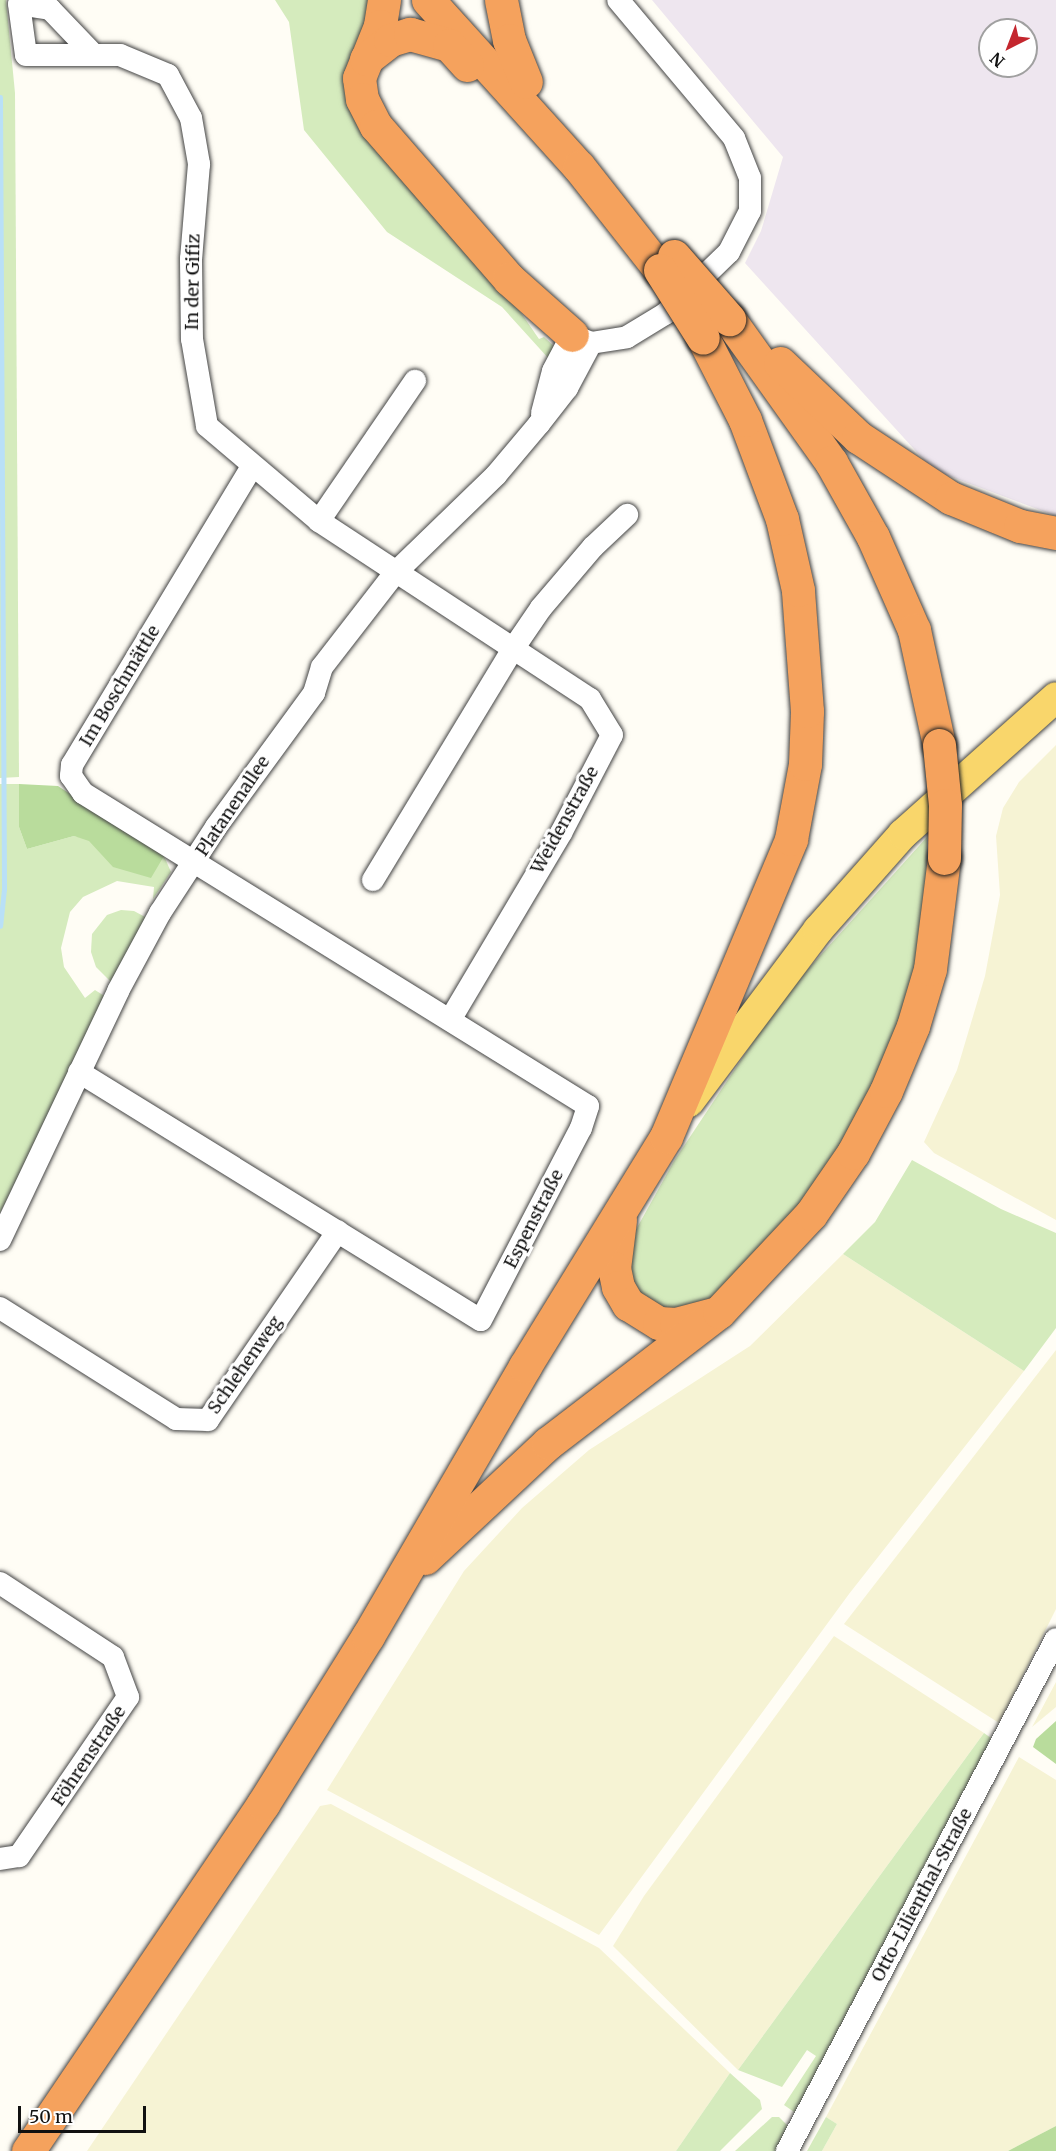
<!DOCTYPE html>
<meta charset="utf-8">
<style>
body{margin:0}
#map{position:relative;width:1056px;height:2151px;overflow:hidden;background:#fffdf5;font-family:Merriweather,serif}
div>[style]{position:absolute}
.industrial>*{inset:0;background:#eee6ef}
.farmland>*{inset:0;background:#f6f3d4}
.green>*{inset:0;background:#d5ebbd}
.forest>*{inset:0;background:#b9dc9c}
.stream>*{height:5px;margin:-2.5px;padding:0 2.5px;transform-origin:2.5px;border-radius:2.5px;background:#b9e0f7}
.roads{filter:drop-shadow(0 0 2px #444) drop-shadow(0 0 2px #444)}
.minor>*{height:22px;margin:-11px;padding:0 11px;transform-origin:11px;border-radius:11px;background:#fff}
.major>*{height:30px;margin:-15px;padding:0 15px;transform-origin:15px;border-radius:15px;background:#f9d66b}
.highway>*{height:33px;margin:-16.5px;padding:0 16.5px;transform-origin:16.5px;border-radius:16.5px;background:#f5a25d}
.bridges{filter:drop-shadow(0 0 2px #222) drop-shadow(0 0 2px #222)}
.highway-bridge>*{height:33px;margin:-16.5px;padding:0 16.5px;transform-origin:16.5px;border-radius:16.5px;background:#f5a25d}
span{translate:-50% -50%;white-space:nowrap;text-align:center;line-height:1.15;-webkit-text-stroke:6px #fff;paint-order:stroke}
.street-label{font-size:18px;color:#111}
.north{position:absolute;left:978px;top:18px;width:60px;height:60px;box-sizing:border-box;background:#fff;border:2px solid #a0a0a0;border-radius:50%;rotate:222deg;font-size:16px;font-weight:700;line-height:24px;text-align:center;color:#111}
.north::after{content:'';display:block;margin:auto;width:21px;height:27px;background:#c4262e;clip-path:polygon(50% 0,100% 100%,50% 72%,0 100%)}
.scale{position:absolute;left:18px;top:2106px;width:128px;height:27px;box-sizing:border-box;border:3px solid #111;border-top:0;padding-left:8px;font-size:18px;line-height:21px;white-space:nowrap;color:#111;-webkit-text-stroke:4px #fff;paint-order:stroke}
</style>
<div id="map">
<div class="industrial">
<div style="clip-path:polygon(evenodd,652px 0,1056px 0,1056px 516px,933px 470px,745px 263px,761px 231px,783px 157px,652px 0,990px 30px,1026px 30px,1026px 66px,990px 66px,990px 30px)"></div>
</div>
<div class="farmland">
<div style="clip-path:polygon(1056px 745px,1056px 1220px,934px 1153px,924px 1142px,957px 1070px,985px 976px,1000px 895px,996px 836px,1003px 808px,1019px 782px)"></div>
<div style="clip-path:polygon(843px 1254px,1024px 1371px,849px 1594px,599px 1935px,327px 1790px,464px 1571px,522px 1508px,589px 1450px,750px 1346px)"></div>
<div style="clip-path:polygon(1056px 1350px,1056px 1609px,999px 1723px,844px 1624px)"></div>
<div style="clip-path:polygon(834px 1636px,984px 1733px,738px 2070px,613px 1946px,644px 1896px)"></div>
<div style="clip-path:polygon(1056px 1682px,1056px 1707px,1032px 1727px)"></div>
<div style="clip-path:polygon(1019px 1757px,1056px 1780px,1056px 2126px,1008px 2151px,822px 2151px,837px 2124px,826px 2117px)"></div>
<div style="clip-path:polygon(331px 1804px,599px 1948px,730px 2073px,676px 2151px,87px 2151px,320px 1806px)"></div>
</div>
<div class="green">
<div style="clip-path:polygon(0 0,6px 0,15px 93px,19px 777px,0 778px)"></div>
<div style="clip-path:polygon(275px 0,374px 0,350px 65px,539px 339px,544px 337px,556px 348px,549px 359px,502px 307px,387px 232px,304px 130px,289px 22px)"></div>
<div style="clip-path:polygon(0 784px,19px 784px,19px 827px,27px 849px,74px 836px,164px 856px,171px 872px,153px 899px,154px 887px,117px 881px,83px 897px,70px 912px,61px 948px,64px 967px,85px 998px,95px 990px,106px 997px,0 1213px)"></div>
<div style="clip-path:polygon(927px 837px,926px 887px,917px 956px,896px 1042px,856px 1125px,800px 1214px,721px 1292px,678px 1318px,635px 1302px,623px 1253px,674px 1161px,782px 998px)"></div>
<div style="clip-path:polygon(121px 910px,134px 911px,147px 918px,113px 984px,96px 967px,91px 952px,92px 934px,107px 915px)"></div>
<div style="clip-path:polygon(912px 1160px,1001px 1209px,1056px 1233px,1056px 1328px,1024px 1371px,843px 1254px,875px 1222px)"></div>
<div style="clip-path:polygon(984px 1733px,991px 1738px,983px 1758px,797px 2114px,784px 2105px,816px 2056px,807px 2050px,782px 2087px,738px 2070px)"></div>
<div style="clip-path:polygon(730px 2073px,760px 2100px,762px 2109px,720px 2151px,676px 2151px)"></div>
<div style="clip-path:polygon(772px 2117px,779px 2117px,788px 2126px,776px 2151px,735px 2151px)"></div>
<div style="clip-path:polygon(826px 2117px,837px 2124px,822px 2151px,807px 2151px)"></div>
</div>
<div class="forest">
<div style="clip-path:polygon(19px 784px,58px 786px,164px 856px,151px 878px,113px 867px,89px 841px,74px 836px,27px 849px,19px 827px)"></div>
<div style="clip-path:polygon(1056px 1721px,1056px 1764px,1033px 1747px,1036px 1739px)"></div>
<div style="clip-path:polygon(1056px 2126px,1056px 2151px,1008px 2151px)"></div>
</div>
<div class="stream">
<div style="left:0;top:97px;width:792px;rotate:89.71deg"></div>
<div style="left:4px;top:889px;width:37px;rotate:96deg"></div>
</div>
<div class="roads">
<div class="minor">
<div style="left:94px;top:55px;width:64px;rotate:-133.7deg"></div>
<div style="left:50px;top:9px;width:31px;rotate:-171deg"></div>
<div style="left:19px;top:4px;width:51px;rotate:82.2deg"></div>
<div style="left:26px;top:55px;width:94px"></div>
<div style="left:120px;top:55px;width:52px;rotate:22.6deg"></div>
<div style="left:168px;top:75px;width:49px;rotate:61.9deg"></div>
<div style="left:191px;top:118px;width:47px;rotate:80.1deg"></div>
<div style="left:199px;top:164px;width:95px;rotate:94.8deg"></div>
<div style="left:191px;top:259px;width:80px;rotate:89.3deg"></div>
<div style="left:192px;top:339px;width:88px;rotate:80.2deg"></div>
<div style="left:207px;top:426px;width:147px;rotate:40.3deg"></div>
<div style="left:319px;top:521px;width:324px;rotate:33.3deg"></div>
<div style="left:590px;top:699px;width:42px;rotate:58.6deg"></div>
<div style="left:612px;top:735px;width:110px;rotate:117.5deg"></div>
<div style="left:561px;top:833px;width:217px;rotate:120.7deg"></div>
<div style="left:542px;top:413px;width:43px;rotate:-75.3deg"></div>
<div style="left:553px;top:371px;width:41px;rotate:-62.2deg"></div>
<div style="left:572px;top:335px;width:21px;rotate:23deg"></div>
<div style="left:591px;top:343px;width:36px;rotate:-9deg"></div>
<div style="left:627px;top:337px;width:44px;rotate:-31.2deg"></div>
<div style="left:665px;top:314px;width:89px;rotate:-44.1deg"></div>
<div style="left:729px;top:252px;width:46px;rotate:-62.9deg"></div>
<div style="left:750px;top:211px;width:33px;rotate:-90deg"></div>
<div style="left:750px;top:178px;width:43px;rotate:-111.8deg"></div>
<div style="left:734px;top:138px;width:180px;rotate:-130deg"></div>
<div style="left:319px;top:521px;width:170px;rotate:-55.6deg"></div>
<div style="left:373px;top:880px;width:270px;rotate:-58.8deg"></div>
<div style="left:513px;top:649px;width:50px;rotate:-55.7deg"></div>
<div style="left:541px;top:608px;width:80px;rotate:-49.6deg"></div>
<div style="left:593px;top:547px;width:47px;rotate:-43.3deg"></div>
<div style="left:79px;top:1072px;width:472px;rotate:31.7deg"></div>
<div style="left:481px;top:1320px;width:216px;rotate:-62.5deg"></div>
<div style="left:581px;top:1128px;width:23px;rotate:-72deg"></div>
<div style="left:588px;top:1106px;width:594px;rotate:-148.21deg"></div>
<div style="left:83px;top:793px;width:21px;rotate:-125deg"></div>
<div style="left:71px;top:776px;width:11px;rotate:-85deg"></div>
<div style="left:72px;top:765px;width:348px;rotate:-58.9deg"></div>
<div style="left:0;top:1240px;width:276px;rotate:-64.6deg"></div>
<div style="left:118px;top:991px;width:89px;rotate:-61.7deg"></div>
<div style="left:160px;top:913px;width:103px;rotate:-56.9deg"></div>
<div style="left:216px;top:827px;width:166px;rotate:-53.8deg"></div>
<div style="left:314px;top:693px;width:27px;rotate:-73deg"></div>
<div style="left:322px;top:667px;width:119px;rotate:-52.2deg"></div>
<div style="left:395px;top:573px;width:141px;rotate:-44.1deg"></div>
<div style="left:496px;top:475px;width:67px;rotate:-49.9deg"></div>
<div style="left:539px;top:424px;width:46px;rotate:-52.1deg"></div>
<div style="left:567px;top:388px;width:51px;rotate:-61.9deg"></div>
<div style="left:0;top:1308px;width:208px;rotate:32.2deg"></div>
<div style="left:176px;top:1419px;width:32px;rotate:2deg"></div>
<div style="left:208px;top:1420px;width:229px;rotate:-55.5deg"></div>
<div style="left:0;top:1583px;width:135px;rotate:33.2deg"></div>
<div style="left:113px;top:1657px;width:43px;rotate:69.4deg"></div>
<div style="left:128px;top:1697px;width:193px;rotate:124.4deg"></div>
<div style="left:19px;top:1856px;width:19px;rotate:171deg"></div>
<div style="left:787px;top:2151px;width:578px;rotate:-62.28deg"></div>
</div>
<div class="major">
<div style="left:689px;top:1102px;width:215px;rotate:-53.1deg"></div>
<div style="left:818px;top:930px;width:128px;rotate:-48.5deg"></div>
<div style="left:903px;top:834px;width:205px;rotate:-41.8deg"></div>
</div>
<div class="highway">
<div style="left:384px;top:0;width:26px;rotate:99deg"></div>
<div style="left:380px;top:26px;width:56px;rotate:112deg"></div>
<div style="left:359px;top:78px;width:21px;rotate:82deg"></div>
<div style="left:362px;top:99px;width:30px;rotate:63deg"></div>
<div style="left:376px;top:126px;width:203px;rotate:49deg"></div>
<div style="left:509px;top:279px;width:84px;rotate:41.6deg"></div>
<div style="left:428px;top:0;width:225px;rotate:47.9deg"></div>
<div style="left:579px;top:167px;width:131px;rotate:51.8deg"></div>
<div style="left:501px;top:0;width:41px;rotate:78.7deg"></div>
<div style="left:509px;top:40px;width:45px;rotate:68deg"></div>
<div style="left:366px;top:59px;width:31px;rotate:-38deg"></div>
<div style="left:390px;top:40px;width:21px;rotate:-17deg"></div>
<div style="left:410px;top:34px;width:41px;rotate:15.8deg"></div>
<div style="left:449px;top:45px;width:27px;rotate:48deg"></div>
<div style="left:729px;top:319px;width:176px;rotate:54.5deg"></div>
<div style="left:831px;top:462px;width:86px;rotate:60.8deg"></div>
<div style="left:873px;top:537px;width:102px;rotate:66.2deg"></div>
<div style="left:914px;top:630px;width:118px;rotate:77.7deg"></div>
<div style="left:780px;top:363px;width:108px;rotate:43.5deg"></div>
<div style="left:858px;top:437px;width:111px;rotate:33.3deg"></div>
<div style="left:951px;top:498px;width:74px;rotate:22.1deg"></div>
<div style="left:1020px;top:526px;width:37px;rotate:11deg"></div>
<div style="left:620px;top:1220px;width:48px;rotate:97.1deg"></div>
<div style="left:614px;top:1268px;width:19px;rotate:78deg"></div>
<div style="left:618px;top:1287px;width:20px;rotate:60deg"></div>
<div style="left:628px;top:1304px;width:36px;rotate:32deg"></div>
<div style="left:659px;top:1323px;width:17px;rotate:3deg"></div>
<div style="left:676px;top:1324px;width:38px;rotate:-15deg"></div>
<div style="left:425px;top:1558px;width:168px;rotate:-43.1deg"></div>
<div style="left:548px;top:1443px;width:215px;rotate:-37.5deg"></div>
<div style="left:719px;top:1312px;width:134px;rotate:-46.8deg"></div>
<div style="left:811px;top:1214px;width:74px;rotate:-55.5deg"></div>
<div style="left:853px;top:1153px;width:70px;rotate:-62deg"></div>
<div style="left:886px;top:1091px;width:70px;rotate:-67.4deg"></div>
<div style="left:913px;top:1026px;width:59px;rotate:-73.4deg"></div>
<div style="left:930px;top:969px;width:112px;rotate:-82.8deg"></div>
<div style="left:28px;top:2151px;width:419px;rotate:-55.9deg"></div>
<div style="left:263px;top:1804px;width:198px;rotate:-58deg"></div>
<div style="left:368px;top:1636px;width:312px;rotate:-59.8deg"></div>
<div style="left:525px;top:1366px;width:269px;rotate:-58.4deg"></div>
<div style="left:666px;top:1137px;width:323px;rotate:-67.2deg"></div>
<div style="left:791px;top:839px;width:76px;rotate:-79.4deg"></div>
<div style="left:805px;top:764px;width:53px;rotate:-87.8deg"></div>
<div style="left:807px;top:711px;width:121px;rotate:-94.3deg"></div>
<div style="left:798px;top:590px;width:73px;rotate:-102.7deg"></div>
<div style="left:782px;top:519px;width:106px;rotate:-110.5deg"></div>
<div style="left:745px;top:420px;width:92px;rotate:-117.1deg"></div>
</div>
</div>
<div class="bridges">
<div class="highway-bridge">
<div style="left:674px;top:256px;width:84px;rotate:48.9deg"></div>
<div style="left:660px;top:270px;width:80px;rotate:57.7deg"></div>
<div style="left:939px;top:745px;width:60px;rotate:84.3deg"></div>
<div style="left:945px;top:805px;width:53px;rotate:91.1deg"></div>
</div>
</div>
<div class="street-label">
<span style="left:193px;top:282px;rotate:-89deg">In der Gifiz</span>
<span style="left:120px;top:686px;rotate:-59deg">Im Boschmättle</span>
<span style="left:233px;top:806px;rotate:-56deg">Platanenallee</span>
<span style="left:565px;top:820px;rotate:-61deg">Weidenstraße</span>
<span style="left:534px;top:1219px;rotate:-63deg">Espenstraße</span>
<span style="left:245px;top:1365px;rotate:-55deg">Schlehenweg</span>
<span style="left:89px;top:1756px;rotate:-56deg">Föhrenstraße</span>
<span style="left:922px;top:1895px;rotate:-62deg">Otto-Lilienthal-Straße</span>
</div>
<div class="north">N</div>
<div class="scale">50 m</div>
</div>
